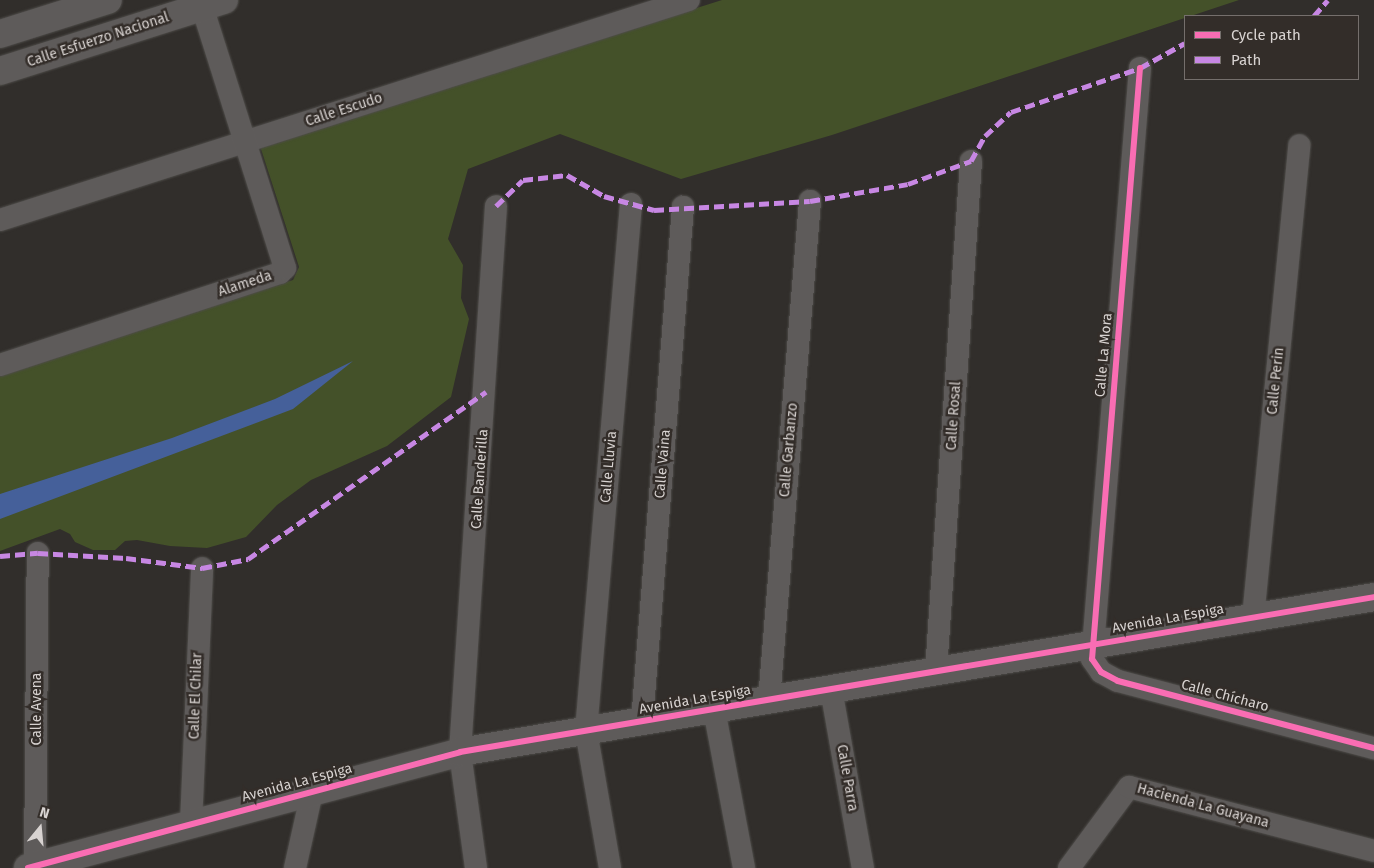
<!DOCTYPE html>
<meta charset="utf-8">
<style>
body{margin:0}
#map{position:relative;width:1374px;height:868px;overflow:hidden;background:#312e2b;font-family:"Fira Sans",sans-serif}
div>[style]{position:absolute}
.green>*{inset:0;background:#445129}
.water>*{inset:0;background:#45609a}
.roads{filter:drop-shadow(0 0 1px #4e4c49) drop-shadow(0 0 1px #4e4c49)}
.minor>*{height:22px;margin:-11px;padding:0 11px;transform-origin:11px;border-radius:11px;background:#5e5b5a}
.tertiary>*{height:28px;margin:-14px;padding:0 14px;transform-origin:14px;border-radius:14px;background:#5e5b5a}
.quiet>*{height:5px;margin-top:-2.5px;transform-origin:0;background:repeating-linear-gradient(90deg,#c787e3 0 10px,transparent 0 15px)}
.cycleway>*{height:6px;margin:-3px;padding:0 3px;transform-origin:3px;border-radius:3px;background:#f96db3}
span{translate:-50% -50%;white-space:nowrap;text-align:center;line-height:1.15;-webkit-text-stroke:5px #332d29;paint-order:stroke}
.street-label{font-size:14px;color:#d8d3d1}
.legend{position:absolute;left:1184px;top:15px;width:175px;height:65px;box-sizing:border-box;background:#332d29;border:1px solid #756f6c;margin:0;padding:6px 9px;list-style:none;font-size:15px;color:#d8d3d1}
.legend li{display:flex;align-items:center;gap:10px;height:25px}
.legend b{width:25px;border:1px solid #756f6c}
.north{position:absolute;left:15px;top:803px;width:50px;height:50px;-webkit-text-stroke:4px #332d29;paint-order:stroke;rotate:17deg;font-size:14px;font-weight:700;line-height:20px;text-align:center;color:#d8d3d1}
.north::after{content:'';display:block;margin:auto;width:18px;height:22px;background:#d8d3d1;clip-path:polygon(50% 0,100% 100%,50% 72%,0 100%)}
</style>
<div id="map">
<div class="green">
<div style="clip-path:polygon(722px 0,1239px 0,832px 135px,681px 179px,560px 134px,468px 169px,448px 239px,463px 265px,461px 298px,469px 319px,451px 397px,387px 446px,311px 480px,277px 505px,246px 537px,207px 548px,170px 546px,137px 540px,125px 541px,115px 550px,93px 550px,75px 542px,70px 534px,60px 529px,0 551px,0 375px,293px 280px,299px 267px,260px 146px)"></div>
</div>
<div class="water">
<div style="clip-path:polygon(353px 361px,293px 409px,0 519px,0 494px,172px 438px,275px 399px)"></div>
</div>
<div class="roads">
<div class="minor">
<div style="left:1140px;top:68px;width:593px;rotate:94.64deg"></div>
<div style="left:1092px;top:659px;width:16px;rotate:55deg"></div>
<div style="left:1101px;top:672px;width:19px;rotate:28deg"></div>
<div style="left:1118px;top:681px;width:265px;rotate:14.7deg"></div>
<div style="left:0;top:220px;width:723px;rotate:-17.71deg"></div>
<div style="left:0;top:365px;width:295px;rotate:-18.2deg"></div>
<div style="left:280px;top:273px;width:7px;rotate:-45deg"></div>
<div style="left:285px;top:268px;width:281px;rotate:-107.6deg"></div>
<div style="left:1253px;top:618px;width:475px;rotate:-84.4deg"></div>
<div style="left:936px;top:671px;width:511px;rotate:-86.07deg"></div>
<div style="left:831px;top:689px;width:182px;rotate:79.9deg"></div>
<div style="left:769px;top:700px;width:501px;rotate:-85.3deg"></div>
<div style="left:714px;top:709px;width:162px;rotate:79.3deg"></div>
<div style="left:642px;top:721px;width:516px;rotate:-85.44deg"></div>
<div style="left:191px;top:824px;width:256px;rotate:-87.5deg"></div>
<div style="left:35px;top:866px;width:313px;rotate:-89.5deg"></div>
<div style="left:295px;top:868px;width:78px;rotate:-77.4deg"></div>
<div style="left:476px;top:868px;width:117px;rotate:-97.9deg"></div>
<div style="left:460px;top:752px;width:547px;rotate:-86.23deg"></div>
<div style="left:610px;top:868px;width:139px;rotate:-99.9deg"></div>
<div style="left:586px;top:731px;width:529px;rotate:-85.12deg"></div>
<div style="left:1069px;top:868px;width:101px;rotate:-53.5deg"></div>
<div style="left:1129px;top:787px;width:253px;rotate:14.6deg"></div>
</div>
<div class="tertiary">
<div style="left:0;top:34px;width:113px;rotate:-17.5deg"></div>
<div style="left:0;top:71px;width:235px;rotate:-17.6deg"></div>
<div style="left:28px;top:868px;width:447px;rotate:-15deg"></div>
<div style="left:460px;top:752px;width:927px;rotate:-9.62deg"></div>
</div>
</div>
<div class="quiet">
<div style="left:1314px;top:16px;width:21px;rotate:-49deg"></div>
<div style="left:496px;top:206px;width:37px;rotate:-44deg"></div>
<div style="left:523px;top:180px;width:44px;rotate:-6.5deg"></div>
<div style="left:567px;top:175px;width:43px;rotate:29.6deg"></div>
<div style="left:604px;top:196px;width:52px;rotate:15.6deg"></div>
<div style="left:654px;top:210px;width:156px;rotate:-3.3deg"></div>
<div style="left:810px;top:201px;width:99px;rotate:-9.8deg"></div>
<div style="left:908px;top:184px;width:67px;rotate:-20.1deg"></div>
<div style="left:971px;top:161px;width:29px;rotate:-61deg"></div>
<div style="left:985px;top:136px;width:35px;rotate:-43deg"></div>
<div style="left:1011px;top:112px;width:136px;rotate:-18.8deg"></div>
<div style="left:1140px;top:68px;width:51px;rotate:-29.1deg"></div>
<div style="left:0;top:556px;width:38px;rotate:-5deg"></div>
<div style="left:38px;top:553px;width:88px;rotate:3.3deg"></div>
<div style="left:126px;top:558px;width:77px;rotate:7.5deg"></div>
<div style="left:202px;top:568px;width:47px;rotate:-11.1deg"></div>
<div style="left:248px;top:559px;width:291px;rotate:-35.1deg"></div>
</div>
<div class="cycleway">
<div style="left:1140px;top:68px;width:593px;rotate:94.64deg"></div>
<div style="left:1092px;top:659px;width:16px;rotate:55deg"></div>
<div style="left:1101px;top:672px;width:19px;rotate:28deg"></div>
<div style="left:1118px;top:681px;width:265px;rotate:14.7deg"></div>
<div style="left:28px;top:868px;width:447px;rotate:-15deg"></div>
<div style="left:460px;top:752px;width:927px;rotate:-9.62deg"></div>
</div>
<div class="street-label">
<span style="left:98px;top:40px;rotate:-18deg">Calle Esfuerzo Nacional</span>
<span style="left:344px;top:110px;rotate:-18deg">Calle Escudo</span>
<span style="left:245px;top:284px;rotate:-18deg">Alameda</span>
<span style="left:1104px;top:355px;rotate:-85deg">Calle La Mora</span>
<span style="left:1276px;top:381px;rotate:-84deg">Calle Perin</span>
<span style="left:954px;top:416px;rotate:-86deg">Calle Rosal</span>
<span style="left:789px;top:450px;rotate:-85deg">Calle Garbanzo</span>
<span style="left:663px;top:464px;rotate:-85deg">Calle Vaina</span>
<span style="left:609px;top:467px;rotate:-85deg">Calle Lluvia</span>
<span style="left:480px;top:479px;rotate:-86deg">Calle Banderilla</span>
<span style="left:1168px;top:619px;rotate:-10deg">Avenida La Espiga</span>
<span style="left:196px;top:696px;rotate:-88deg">Calle El Chilar</span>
<span style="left:1225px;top:696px;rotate:15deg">Calle Chícharo</span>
<span style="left:695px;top:700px;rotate:-10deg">Avenida La Espiga</span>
<span style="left:37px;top:709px;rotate:-90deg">Calle Avena</span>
<span style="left:847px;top:778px;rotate:80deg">Calle Parra</span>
<span style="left:297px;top:783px;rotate:-15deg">Avenida La Espiga</span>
<span style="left:1203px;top:806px;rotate:15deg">Hacienda La Guayana</span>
</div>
<ul class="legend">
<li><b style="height:6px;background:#f96db3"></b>Cycle path</li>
<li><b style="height:6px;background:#c787e3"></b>Path</li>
</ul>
<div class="north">N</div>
</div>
